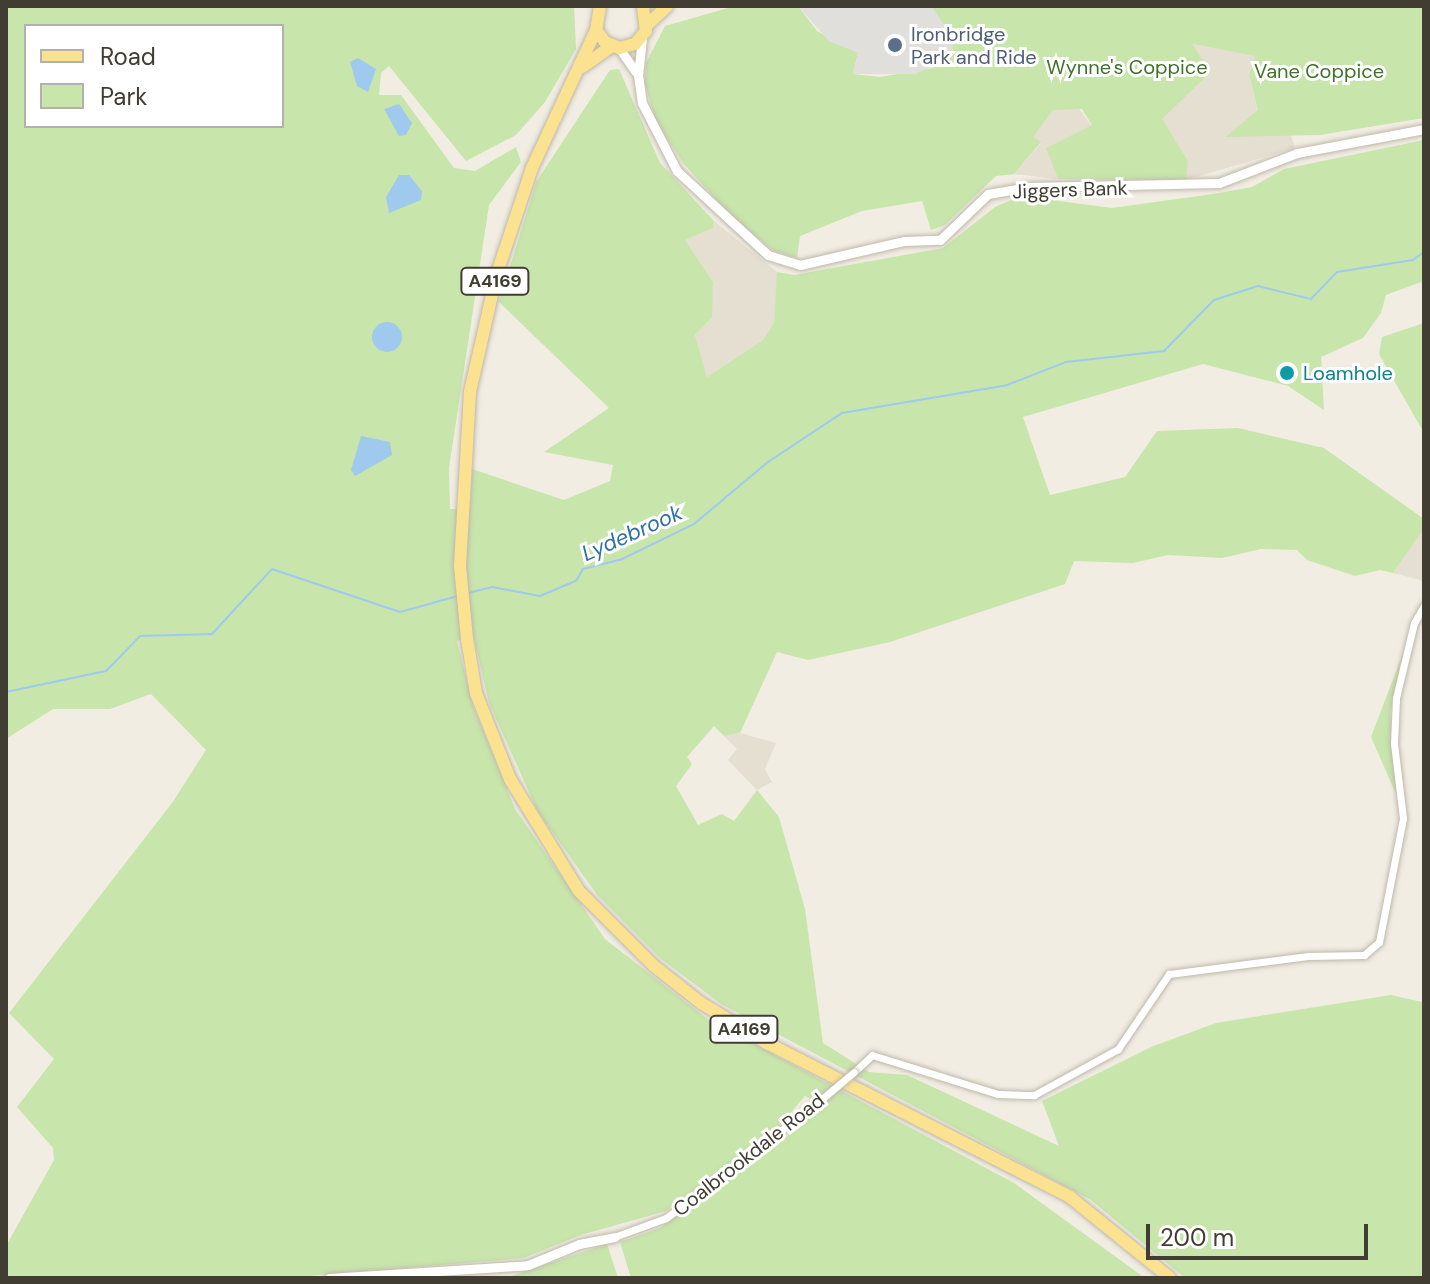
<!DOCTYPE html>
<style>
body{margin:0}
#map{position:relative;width:1430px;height:1284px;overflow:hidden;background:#f1ede3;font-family:"DM Sans",sans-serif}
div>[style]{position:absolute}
.residential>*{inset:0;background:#e5dfd1}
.green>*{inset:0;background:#c8e5ac}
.parking>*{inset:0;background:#e1dfdb}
.water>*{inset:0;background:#9fcaed}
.round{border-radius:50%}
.stream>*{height:2px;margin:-1px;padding:0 1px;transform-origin:1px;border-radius:1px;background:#9fcaed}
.roads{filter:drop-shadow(0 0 2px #bfb8a9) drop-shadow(0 0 2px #bfb8a9)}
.minor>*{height:7px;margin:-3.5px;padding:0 3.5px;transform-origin:3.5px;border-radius:3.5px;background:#fff}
.tertiary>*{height:9px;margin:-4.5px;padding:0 4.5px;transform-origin:4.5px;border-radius:4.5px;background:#fff}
.primary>*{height:12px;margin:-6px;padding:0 6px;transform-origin:6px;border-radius:6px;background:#fbe291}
.bridges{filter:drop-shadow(0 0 2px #bfb8a9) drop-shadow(0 0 2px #bfb8a9)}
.minor-bridge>*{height:7px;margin:-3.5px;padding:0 3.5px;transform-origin:3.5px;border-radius:3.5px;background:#fff}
.dots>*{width:22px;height:22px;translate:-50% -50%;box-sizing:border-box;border:4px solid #fff;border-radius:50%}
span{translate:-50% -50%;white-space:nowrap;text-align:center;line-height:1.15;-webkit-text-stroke:6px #fff;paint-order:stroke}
.shield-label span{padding:2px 6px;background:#fff;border:2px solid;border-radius:6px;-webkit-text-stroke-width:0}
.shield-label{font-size:18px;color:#423d33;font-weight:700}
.service-label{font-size:20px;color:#4e5e75}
.left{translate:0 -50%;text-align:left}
.park-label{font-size:20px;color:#417229}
.street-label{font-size:20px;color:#423d33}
.culture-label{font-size:20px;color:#0d838f}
.water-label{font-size:22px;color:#3071aa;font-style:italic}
.frame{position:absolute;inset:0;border:8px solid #423d33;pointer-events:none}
.legend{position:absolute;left:24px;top:24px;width:260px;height:104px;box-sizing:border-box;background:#fff;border:2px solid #b3b1ad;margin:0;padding:10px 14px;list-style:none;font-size:24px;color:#423d33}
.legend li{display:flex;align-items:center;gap:16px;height:40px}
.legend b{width:40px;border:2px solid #b3b1ad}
.scale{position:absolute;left:1146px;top:1224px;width:222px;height:36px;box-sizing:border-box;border:4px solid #423d33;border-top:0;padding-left:10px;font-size:24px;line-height:28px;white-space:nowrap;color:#423d33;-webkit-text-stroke:6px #fff;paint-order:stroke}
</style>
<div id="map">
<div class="residential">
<div style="clip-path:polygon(1191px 44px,1256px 56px,1249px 75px,1258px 111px,1226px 136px,1290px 133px,1295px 148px,1186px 180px,1161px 119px,1211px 72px)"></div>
<div style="clip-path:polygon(1061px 85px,1092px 126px,1047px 148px,1058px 179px,1014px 174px,1041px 143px,1027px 135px)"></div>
<div style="clip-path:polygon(714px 221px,777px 272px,777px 294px,774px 322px,763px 340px,707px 377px,695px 335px,711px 317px,713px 282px,685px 240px,713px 228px)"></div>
<div style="clip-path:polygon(1424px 529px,1424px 581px,1393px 573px)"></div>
<div style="clip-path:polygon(740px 733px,776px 743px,765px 769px,772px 782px,757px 790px,728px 760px,737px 749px,724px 736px)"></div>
</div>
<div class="green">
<div style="clip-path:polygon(evenodd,6px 6px,574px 6px,576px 49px,545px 102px,516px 135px,466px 161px,389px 66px,381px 73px,379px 95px,401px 95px,454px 168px,475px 171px,516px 147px,521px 162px,489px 205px,449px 468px,450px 509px,470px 509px,472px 469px,564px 500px,610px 481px,613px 465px,544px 452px,609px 408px,499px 302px,536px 182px,610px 70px,619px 69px,660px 163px,714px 221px,713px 228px,685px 240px,713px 282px,712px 317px,695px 335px,707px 377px,763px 340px,774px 322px,777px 272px,794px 275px,943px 248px,995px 207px,1021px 196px,1112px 208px,1213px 194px,1252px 187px,1284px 169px,1424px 140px,1424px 281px,1386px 295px,1381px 313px,1363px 338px,1321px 357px,1324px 410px,1288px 386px,1203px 364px,1023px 417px,1050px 495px,1125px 477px,1157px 431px,1238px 428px,1324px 448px,1424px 519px,1424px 529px,1393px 573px,1380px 570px,1355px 576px,1307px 560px,1297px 550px,1261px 549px,1222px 558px,1168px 555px,1133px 563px,1074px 561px,1065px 584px,890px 642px,808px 660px,777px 652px,740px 733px,724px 736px,714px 726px,687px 757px,692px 764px,676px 786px,698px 825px,722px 814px,734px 821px,757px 790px,779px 817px,805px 909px,823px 1043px,869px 1072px,907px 1075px,1059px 1146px,1042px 1101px,1151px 1047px,1216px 1023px,1391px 995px,1422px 1002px,1424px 1278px,1185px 1278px,1091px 1200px,721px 1004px,660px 958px,598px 896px,538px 812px,489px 703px,473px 634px,457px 641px,473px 706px,515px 809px,605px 939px,709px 1020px,1014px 1183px,1145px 1278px,631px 1278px,620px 1242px,660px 1228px,779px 1143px,822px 1106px,805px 1096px,775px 1131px,666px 1211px,581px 1235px,524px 1258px,285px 1278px,6px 1278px,6px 1246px,54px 1160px,53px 1148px,17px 1107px,54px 1059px,9px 1013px,172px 803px,206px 750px,151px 694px,110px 709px,53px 709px,6px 739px,6px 6px,26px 26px,282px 26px,282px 126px,26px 126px,26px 26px)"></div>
<div style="clip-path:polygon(735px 6px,798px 6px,817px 31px,858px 53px,853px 74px,880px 77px,933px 68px,952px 37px,931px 6px,1424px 6px,1424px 118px,1320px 135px,1225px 137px,1258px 110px,1249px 75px,1255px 56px,1192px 44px,1211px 72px,1162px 119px,1188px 161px,1186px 180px,1058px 179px,1046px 148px,1092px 125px,1082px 109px,1053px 110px,1033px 137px,1041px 142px,1014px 174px,996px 176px,945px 225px,931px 230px,922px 201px,862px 211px,800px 236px,797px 258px,774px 251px,730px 215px,683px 163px,655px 119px,645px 84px,646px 63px,665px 26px)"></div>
<div style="clip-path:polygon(1424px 323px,1424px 433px,1379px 354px,1382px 337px)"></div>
<div style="clip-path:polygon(1403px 653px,1390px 712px,1396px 794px,1371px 737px)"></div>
<div style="clip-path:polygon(607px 1244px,618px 1278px,496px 1278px,508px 1277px)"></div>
</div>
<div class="parking">
<div style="clip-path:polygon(798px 6px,931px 6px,952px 37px,953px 50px,948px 60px,915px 74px,853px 74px,858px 53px,829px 41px)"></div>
</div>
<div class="water">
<div style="clip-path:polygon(358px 58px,376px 69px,368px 92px,357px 86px,350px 62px)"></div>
<div style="clip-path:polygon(399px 104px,412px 123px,406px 135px,399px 136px,384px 109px)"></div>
<div style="clip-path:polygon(399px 175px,409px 175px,422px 191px,421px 200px,389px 213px,386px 197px)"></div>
<div class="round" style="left:372px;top:322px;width:30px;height:30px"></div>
<div style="clip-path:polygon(361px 436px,390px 442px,392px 455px,355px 476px,351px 470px)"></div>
</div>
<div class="stream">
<div style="left:468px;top:593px;width:25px;rotate:-14deg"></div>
<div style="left:492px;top:587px;width:49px;rotate:10.6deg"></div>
<div style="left:540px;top:596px;width:39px;rotate:-23deg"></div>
<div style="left:576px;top:581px;width:14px;rotate:-60deg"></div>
<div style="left:583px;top:569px;width:38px;rotate:-14deg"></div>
<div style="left:620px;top:560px;width:82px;rotate:-25.9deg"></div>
<div style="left:694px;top:524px;width:97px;rotate:-40deg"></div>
<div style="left:768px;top:462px;width:89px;rotate:-33.5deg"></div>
<div style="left:842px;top:413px;width:167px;rotate:-9.6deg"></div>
<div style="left:1007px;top:385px;width:63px;rotate:-21.3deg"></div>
<div style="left:1066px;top:362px;width:99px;rotate:-6.4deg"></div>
<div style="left:1164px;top:351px;width:71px;rotate:-45.6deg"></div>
<div style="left:1214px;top:300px;width:46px;rotate:-17.7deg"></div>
<div style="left:1258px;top:286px;width:55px;rotate:13.8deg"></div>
<div style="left:1311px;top:299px;width:37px;rotate:-46deg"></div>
<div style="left:1337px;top:272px;width:77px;rotate:-9deg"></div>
<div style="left:1413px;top:260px;width:14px;rotate:-36deg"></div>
<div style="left:6px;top:692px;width:102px;rotate:-11.9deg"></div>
<div style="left:106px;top:671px;width:49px;rotate:-45.8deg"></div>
<div style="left:140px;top:636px;width:72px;rotate:-1.6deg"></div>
<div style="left:212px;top:634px;width:88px;rotate:-47.3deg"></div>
<div style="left:272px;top:569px;width:135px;rotate:18.6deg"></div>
<div style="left:400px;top:612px;width:60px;rotate:-15.4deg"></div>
</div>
<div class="roads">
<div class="minor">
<div style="left:854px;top:1072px;width:25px;rotate:-43deg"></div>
<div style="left:872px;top:1055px;width:132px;rotate:17.2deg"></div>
<div style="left:998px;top:1094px;width:36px;rotate:2deg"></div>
<div style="left:1034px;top:1095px;width:96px;rotate:-28.7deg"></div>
<div style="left:1118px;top:1049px;width:91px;rotate:-55.8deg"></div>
<div style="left:1169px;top:974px;width:140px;rotate:-7.4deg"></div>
<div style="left:1308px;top:956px;width:56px;rotate:-1deg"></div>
<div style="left:1364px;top:955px;width:20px;rotate:-41deg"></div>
<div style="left:1379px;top:942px;width:126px;rotate:-79deg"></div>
<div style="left:1403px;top:818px;width:75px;rotate:-96.9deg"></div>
<div style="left:1394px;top:744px;width:46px;rotate:-87.5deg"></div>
<div style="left:1396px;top:698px;width:77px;rotate:-76.5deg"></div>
<div style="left:1414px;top:623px;width:20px;rotate:-60deg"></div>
<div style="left:614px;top:1237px;width:55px;rotate:-20.1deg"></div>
<div style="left:666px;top:1218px;width:190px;rotate:-37.3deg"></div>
</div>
<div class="tertiary">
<div style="left:642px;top:38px;width:37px;rotate:96deg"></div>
<div style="left:638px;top:75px;width:28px;rotate:82deg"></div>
<div style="left:642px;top:103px;width:76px;rotate:62.8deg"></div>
<div style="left:677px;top:171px;width:124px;rotate:42.7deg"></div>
<div style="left:768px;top:255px;width:34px;rotate:17deg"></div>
<div style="left:800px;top:265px;width:107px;rotate:-13deg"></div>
<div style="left:904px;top:241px;width:36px;rotate:-2deg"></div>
<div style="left:940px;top:240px;width:66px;rotate:-43.8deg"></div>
<div style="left:988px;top:194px;width:41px;rotate:-9.9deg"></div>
<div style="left:1028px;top:187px;width:191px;rotate:-1.2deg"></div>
<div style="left:1219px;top:183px;width:84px;rotate:-21deg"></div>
<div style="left:1297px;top:153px;width:129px;rotate:-10.7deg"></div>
<div style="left:619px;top:48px;width:29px;rotate:55deg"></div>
<div style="left:329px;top:1278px;width:199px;rotate:-3.7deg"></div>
<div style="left:528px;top:1265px;width:55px;rotate:-22.4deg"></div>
<div style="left:579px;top:1244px;width:36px;rotate:-11deg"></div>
</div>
<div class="primary">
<div style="left:600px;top:6px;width:24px;rotate:99deg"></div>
<div style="left:596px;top:30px;width:15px;rotate:53deg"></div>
<div style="left:605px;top:42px;width:15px;rotate:23deg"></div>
<div style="left:619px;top:48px;width:16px;rotate:-14deg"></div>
<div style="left:635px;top:44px;width:17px;rotate:-50deg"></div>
<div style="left:646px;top:31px;width:25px;rotate:-97deg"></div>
<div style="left:648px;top:24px;width:26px;rotate:-43deg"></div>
<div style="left:596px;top:30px;width:152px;rotate:114.9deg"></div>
<div style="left:532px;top:168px;width:111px;rotate:108.4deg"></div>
<div style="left:497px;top:273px;width:122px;rotate:102.8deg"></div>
<div style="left:470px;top:392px;width:174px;rotate:93.3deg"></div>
<div style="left:460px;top:566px;width:73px;rotate:84.5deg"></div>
<div style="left:467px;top:639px;width:55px;rotate:80.5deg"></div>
<div style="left:476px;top:693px;width:92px;rotate:68.4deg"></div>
<div style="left:510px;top:779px;width:132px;rotate:58.4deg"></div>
<div style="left:579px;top:891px;width:106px;rotate:45deg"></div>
<div style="left:654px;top:966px;width:60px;rotate:38.2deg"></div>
<div style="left:701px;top:1003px;width:77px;rotate:31.2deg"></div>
<div style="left:767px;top:1043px;width:340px;rotate:26.9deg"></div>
<div style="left:1070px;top:1197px;width:129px;rotate:39deg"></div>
<div style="left:582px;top:67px;width:37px;rotate:-35deg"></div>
</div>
</div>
<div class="bridges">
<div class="minor-bridge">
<div style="left:817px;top:1103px;width:48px;rotate:-40deg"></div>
</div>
</div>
<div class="dots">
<div style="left:895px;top:45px;background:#5c6f8a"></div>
<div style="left:1287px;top:373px;background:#0f9aa8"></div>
</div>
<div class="shield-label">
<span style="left:495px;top:281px">A4169</span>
<span style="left:744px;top:1029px">A4169</span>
</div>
<div class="service-label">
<span class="left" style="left:911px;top:46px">Ironbridge<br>Park and Ride</span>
</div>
<div class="park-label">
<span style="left:1127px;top:67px">Wynne's Coppice</span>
<span style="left:1319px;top:71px">Vane Coppice</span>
</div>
<div class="street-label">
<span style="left:1070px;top:190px;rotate:-2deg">Jiggers Bank</span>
<span style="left:749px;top:1155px;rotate:-38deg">Coalbrookdale Road</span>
</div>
<div class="culture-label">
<span class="left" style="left:1303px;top:373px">Loamhole</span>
</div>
<div class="water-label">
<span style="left:632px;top:533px;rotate:-24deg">Lydebrook</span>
</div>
<div class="frame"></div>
<ul class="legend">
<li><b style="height:10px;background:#fbe291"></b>Road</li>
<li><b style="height:22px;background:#c8e5ac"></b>Park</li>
</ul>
<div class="scale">200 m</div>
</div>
